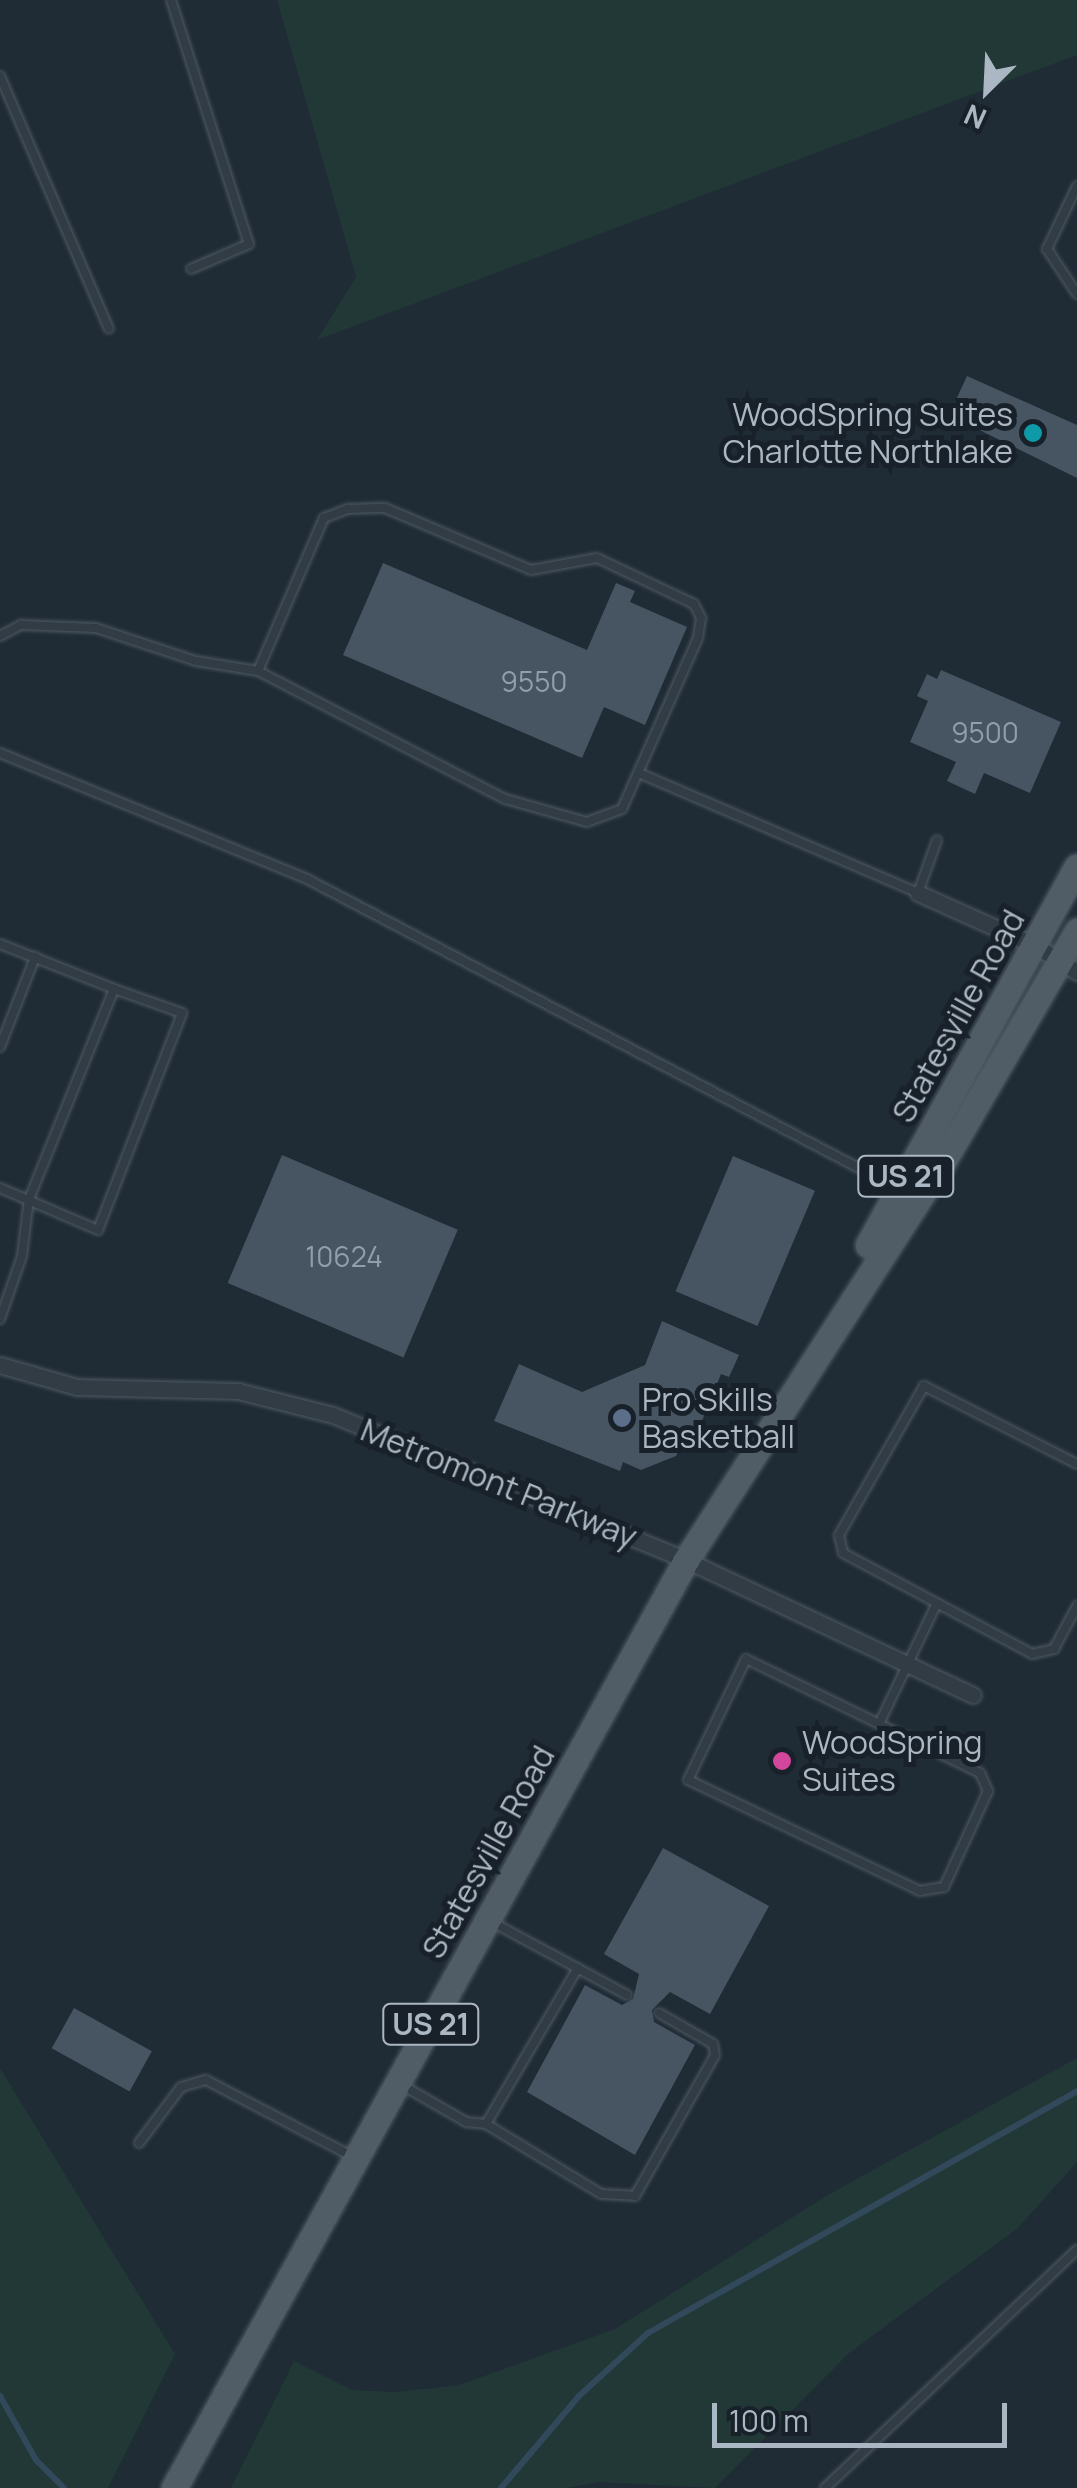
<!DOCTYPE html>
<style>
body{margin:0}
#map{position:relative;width:1077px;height:2488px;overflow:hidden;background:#1f2b35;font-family:Manrope,sans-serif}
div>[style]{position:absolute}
.green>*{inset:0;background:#213836}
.stream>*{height:6px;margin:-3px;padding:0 3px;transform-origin:3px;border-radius:3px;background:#32495c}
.building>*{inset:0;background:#465561;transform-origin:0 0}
.roads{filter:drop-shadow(0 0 2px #4f5a64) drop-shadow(0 0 2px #4f5a64)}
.service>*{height:8px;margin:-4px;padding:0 4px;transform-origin:4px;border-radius:4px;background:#323c45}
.minor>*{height:15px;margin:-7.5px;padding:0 7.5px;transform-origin:7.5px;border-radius:7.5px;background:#323c45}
.primary>*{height:25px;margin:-12.5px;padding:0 12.5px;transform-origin:12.5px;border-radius:12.5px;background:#505c66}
.dots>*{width:28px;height:28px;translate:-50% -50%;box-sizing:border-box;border:5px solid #182129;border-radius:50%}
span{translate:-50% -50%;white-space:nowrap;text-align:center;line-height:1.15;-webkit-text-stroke:10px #182129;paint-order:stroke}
.number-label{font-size:28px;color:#929eaa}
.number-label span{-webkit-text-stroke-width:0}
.shield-label span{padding:2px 8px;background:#182129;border:2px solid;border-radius:8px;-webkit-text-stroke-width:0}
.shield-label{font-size:30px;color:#abb7c3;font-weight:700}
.poi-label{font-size:32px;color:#abb7c3}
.right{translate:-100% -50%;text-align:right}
.left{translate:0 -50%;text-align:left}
.street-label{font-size:32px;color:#abb7c3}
.north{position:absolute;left:937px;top:40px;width:100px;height:100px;-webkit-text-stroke:8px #182129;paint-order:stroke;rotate:204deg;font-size:28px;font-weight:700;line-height:40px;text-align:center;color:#abb7c3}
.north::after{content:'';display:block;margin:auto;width:35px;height:45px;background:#abb7c3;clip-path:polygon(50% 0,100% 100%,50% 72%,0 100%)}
.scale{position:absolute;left:712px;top:2403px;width:295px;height:45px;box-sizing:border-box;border:5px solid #abb7c3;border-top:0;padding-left:12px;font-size:30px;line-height:35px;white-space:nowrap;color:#abb7c3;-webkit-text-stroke:8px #182129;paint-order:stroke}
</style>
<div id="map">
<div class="green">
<div style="clip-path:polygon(277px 0,1077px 0,1077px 55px,317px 340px,356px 277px)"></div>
<div style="clip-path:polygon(1077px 2058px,1077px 2162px,1018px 2228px,848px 2354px,715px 2488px,599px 2482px,565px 2488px,231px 2488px,294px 2361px,352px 2390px,396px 2392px,459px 2385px,615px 2329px,833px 2192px)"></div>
<div style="clip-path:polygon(0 2068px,175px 2354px,108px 2488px,0 2488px)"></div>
</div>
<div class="stream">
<div style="left:0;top:2396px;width:73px;rotate:60.6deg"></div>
<div style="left:36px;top:2460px;width:40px;rotate:45deg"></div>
<div style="left:501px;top:2488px;width:121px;rotate:-49.7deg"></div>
<div style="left:579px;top:2396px;width:93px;rotate:-42.4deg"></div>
<div style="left:648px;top:2333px;width:493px;rotate:-29.4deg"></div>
</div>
<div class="building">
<div style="clip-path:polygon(967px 376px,1077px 425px,1077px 478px,949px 415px)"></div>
<div style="clip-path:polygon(383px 563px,587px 650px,616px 583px,635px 591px,630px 602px,687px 627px,645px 725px,604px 707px,582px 758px,343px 655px)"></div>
<div style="clip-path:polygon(941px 670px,1061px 722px,1030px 793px,984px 773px,975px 794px,947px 781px,956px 762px,910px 742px,928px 701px,917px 696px,927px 674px,937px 679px)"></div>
<div style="left:282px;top:1155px;width:191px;height:139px;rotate:23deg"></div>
<div style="left:733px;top:1156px;width:89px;height:147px;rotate:23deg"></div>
<div style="clip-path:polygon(662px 1321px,739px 1355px,729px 1377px,721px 1374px,693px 1443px,684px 1439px,676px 1456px,641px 1470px,623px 1462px,620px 1471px,494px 1421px,519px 1364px,582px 1392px,645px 1365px)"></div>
<div style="clip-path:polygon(663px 1848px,769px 1906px,710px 2014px,670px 1992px,652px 2010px,654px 2022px,695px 2045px,635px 2155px,527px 2092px,585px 1985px,622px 2005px,633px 1999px,639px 1974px,604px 1954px)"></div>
<div style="left:74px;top:2008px;width:89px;height:46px;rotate:29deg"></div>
</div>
<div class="roads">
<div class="service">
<div style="left:171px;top:0;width:256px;rotate:72.3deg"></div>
<div style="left:249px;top:244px;width:63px;rotate:156.7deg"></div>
<div style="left:0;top:76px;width:275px;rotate:66.7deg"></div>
<div style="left:1077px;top:186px;width:70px;rotate:115.5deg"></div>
<div style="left:1047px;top:249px;width:54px;rotate:56.3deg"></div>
<div style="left:385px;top:508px;width:159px;rotate:23deg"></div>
<div style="left:531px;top:570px;width:67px;rotate:-10.3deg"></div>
<div style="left:597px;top:558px;width:107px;rotate:25.4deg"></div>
<div style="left:694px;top:604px;width:16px;rotate:63deg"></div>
<div style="left:701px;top:618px;width:20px;rotate:99deg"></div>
<div style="left:698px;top:638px;width:187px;rotate:114deg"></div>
<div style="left:622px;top:809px;width:37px;rotate:160deg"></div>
<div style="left:587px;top:822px;width:85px;rotate:-164.3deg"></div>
<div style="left:505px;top:799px;width:278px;rotate:-152.6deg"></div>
<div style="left:258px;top:671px;width:167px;rotate:-66.7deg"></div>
<div style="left:324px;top:518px;width:26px;rotate:-21deg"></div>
<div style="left:348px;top:509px;width:37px;rotate:-2deg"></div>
<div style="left:0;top:636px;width:24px;rotate:-28deg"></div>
<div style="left:21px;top:625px;width:75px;rotate:2.3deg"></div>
<div style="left:96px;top:628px;width:105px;rotate:18.3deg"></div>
<div style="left:196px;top:661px;width:63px;rotate:9.2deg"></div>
<div style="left:0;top:753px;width:332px;rotate:22.3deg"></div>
<div style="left:307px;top:879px;width:664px;rotate:27.65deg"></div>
<div style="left:641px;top:774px;width:301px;rotate:23.2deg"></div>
<div style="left:918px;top:893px;width:56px;rotate:-70.3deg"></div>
<div style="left:0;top:944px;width:123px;rotate:21.5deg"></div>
<div style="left:114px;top:989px;width:227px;rotate:112deg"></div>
<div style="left:29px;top:1199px;width:57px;rotate:97deg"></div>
<div style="left:22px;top:1256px;width:67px;rotate:109.2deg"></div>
<div style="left:0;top:1047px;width:97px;rotate:-68.7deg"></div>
<div style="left:0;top:1188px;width:107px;rotate:23.2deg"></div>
<div style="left:98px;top:1230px;width:233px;rotate:-68.8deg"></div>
<div style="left:182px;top:1013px;width:72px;rotate:-160.6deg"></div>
<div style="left:1077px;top:1464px;width:172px;rotate:-153deg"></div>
<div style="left:924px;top:1386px;width:172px;rotate:119.7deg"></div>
<div style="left:839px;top:1535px;width:18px;rotate:77deg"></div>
<div style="left:843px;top:1553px;width:214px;rotate:28.1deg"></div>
<div style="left:1032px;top:1654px;width:23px;rotate:-13deg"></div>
<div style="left:1054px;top:1649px;width:49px;rotate:-61.9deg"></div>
<div style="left:879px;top:1724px;width:112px;rotate:25.9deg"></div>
<div style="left:980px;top:1773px;width:20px;rotate:66deg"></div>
<div style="left:988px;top:1791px;width:106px;rotate:114.6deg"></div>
<div style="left:944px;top:1887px;width:24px;rotate:171deg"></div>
<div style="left:920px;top:1891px;width:257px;rotate:-154.4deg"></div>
<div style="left:688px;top:1780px;width:134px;rotate:-64.4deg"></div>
<div style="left:746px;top:1659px;width:148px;rotate:26deg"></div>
<div style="left:879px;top:1724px;width:132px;rotate:-64.4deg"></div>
<div style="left:490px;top:1921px;width:156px;rotate:28.4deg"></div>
<div style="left:402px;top:2085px;width:74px;rotate:30deg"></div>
<div style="left:466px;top:2122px;width:20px;rotate:6deg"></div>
<div style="left:486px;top:2124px;width:181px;rotate:-59.5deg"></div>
<div style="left:486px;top:2124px;width:135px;rotate:31.3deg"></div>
<div style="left:601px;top:2194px;width:34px;rotate:3deg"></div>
<div style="left:635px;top:2196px;width:162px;rotate:-60.4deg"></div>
<div style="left:715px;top:2055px;width:11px;rotate:-100deg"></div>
<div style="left:713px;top:2044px;width:62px;rotate:-150.1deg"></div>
<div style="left:139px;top:2143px;width:70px;rotate:-53.1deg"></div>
<div style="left:181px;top:2087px;width:26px;rotate:-16deg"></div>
<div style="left:206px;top:2080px;width:166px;rotate:27.6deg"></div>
<div style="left:825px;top:2488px;width:347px;rotate:-43.4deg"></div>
</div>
<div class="minor">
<div style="left:918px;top:893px;width:129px;rotate:24.2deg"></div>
<div style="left:1036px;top:946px;width:49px;rotate:32.4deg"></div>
<div style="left:0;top:1365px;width:80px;rotate:15.9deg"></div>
<div style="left:77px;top:1387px;width:161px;rotate:1.4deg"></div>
<div style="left:238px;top:1391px;width:98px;rotate:14.2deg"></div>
<div style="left:333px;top:1415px;width:382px;rotate:22.3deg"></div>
<div style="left:686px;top:1560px;width:317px;rotate:25.2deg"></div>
</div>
<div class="primary">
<div style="left:868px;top:1245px;width:432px;rotate:-61.1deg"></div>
<div style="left:174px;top:2488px;width:1060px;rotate:-61.11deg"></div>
<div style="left:686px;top:1560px;width:470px;rotate:-57.2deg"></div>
<div style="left:941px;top:1165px;width:271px;rotate:-59.8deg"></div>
</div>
</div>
<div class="dots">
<div style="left:1033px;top:433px;background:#0f9aa8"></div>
<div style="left:622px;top:1418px;background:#5c6f8a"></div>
<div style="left:782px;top:1761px;background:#d1479c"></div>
</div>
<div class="number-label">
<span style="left:534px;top:681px">9550</span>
<span style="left:985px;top:732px">9500</span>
<span style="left:344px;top:1256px">10624</span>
</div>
<div class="shield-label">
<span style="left:906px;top:1176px">US 21</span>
<span style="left:431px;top:2024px">US 21</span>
</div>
<div class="poi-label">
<span class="right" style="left:1013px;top:433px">WoodSpring Suites<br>Charlotte Northlake</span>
<span class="left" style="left:642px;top:1418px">Pro Skills<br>Basketball</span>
<span class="left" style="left:802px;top:1761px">WoodSpring<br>Suites</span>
</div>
<div class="street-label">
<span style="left:958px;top:1016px;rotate:-61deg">Statesville Road</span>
<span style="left:499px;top:1483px;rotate:22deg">Metromont Parkway</span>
<span style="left:488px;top:1852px;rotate:-61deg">Statesville Road</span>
</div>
<div class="north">N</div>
<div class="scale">100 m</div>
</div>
